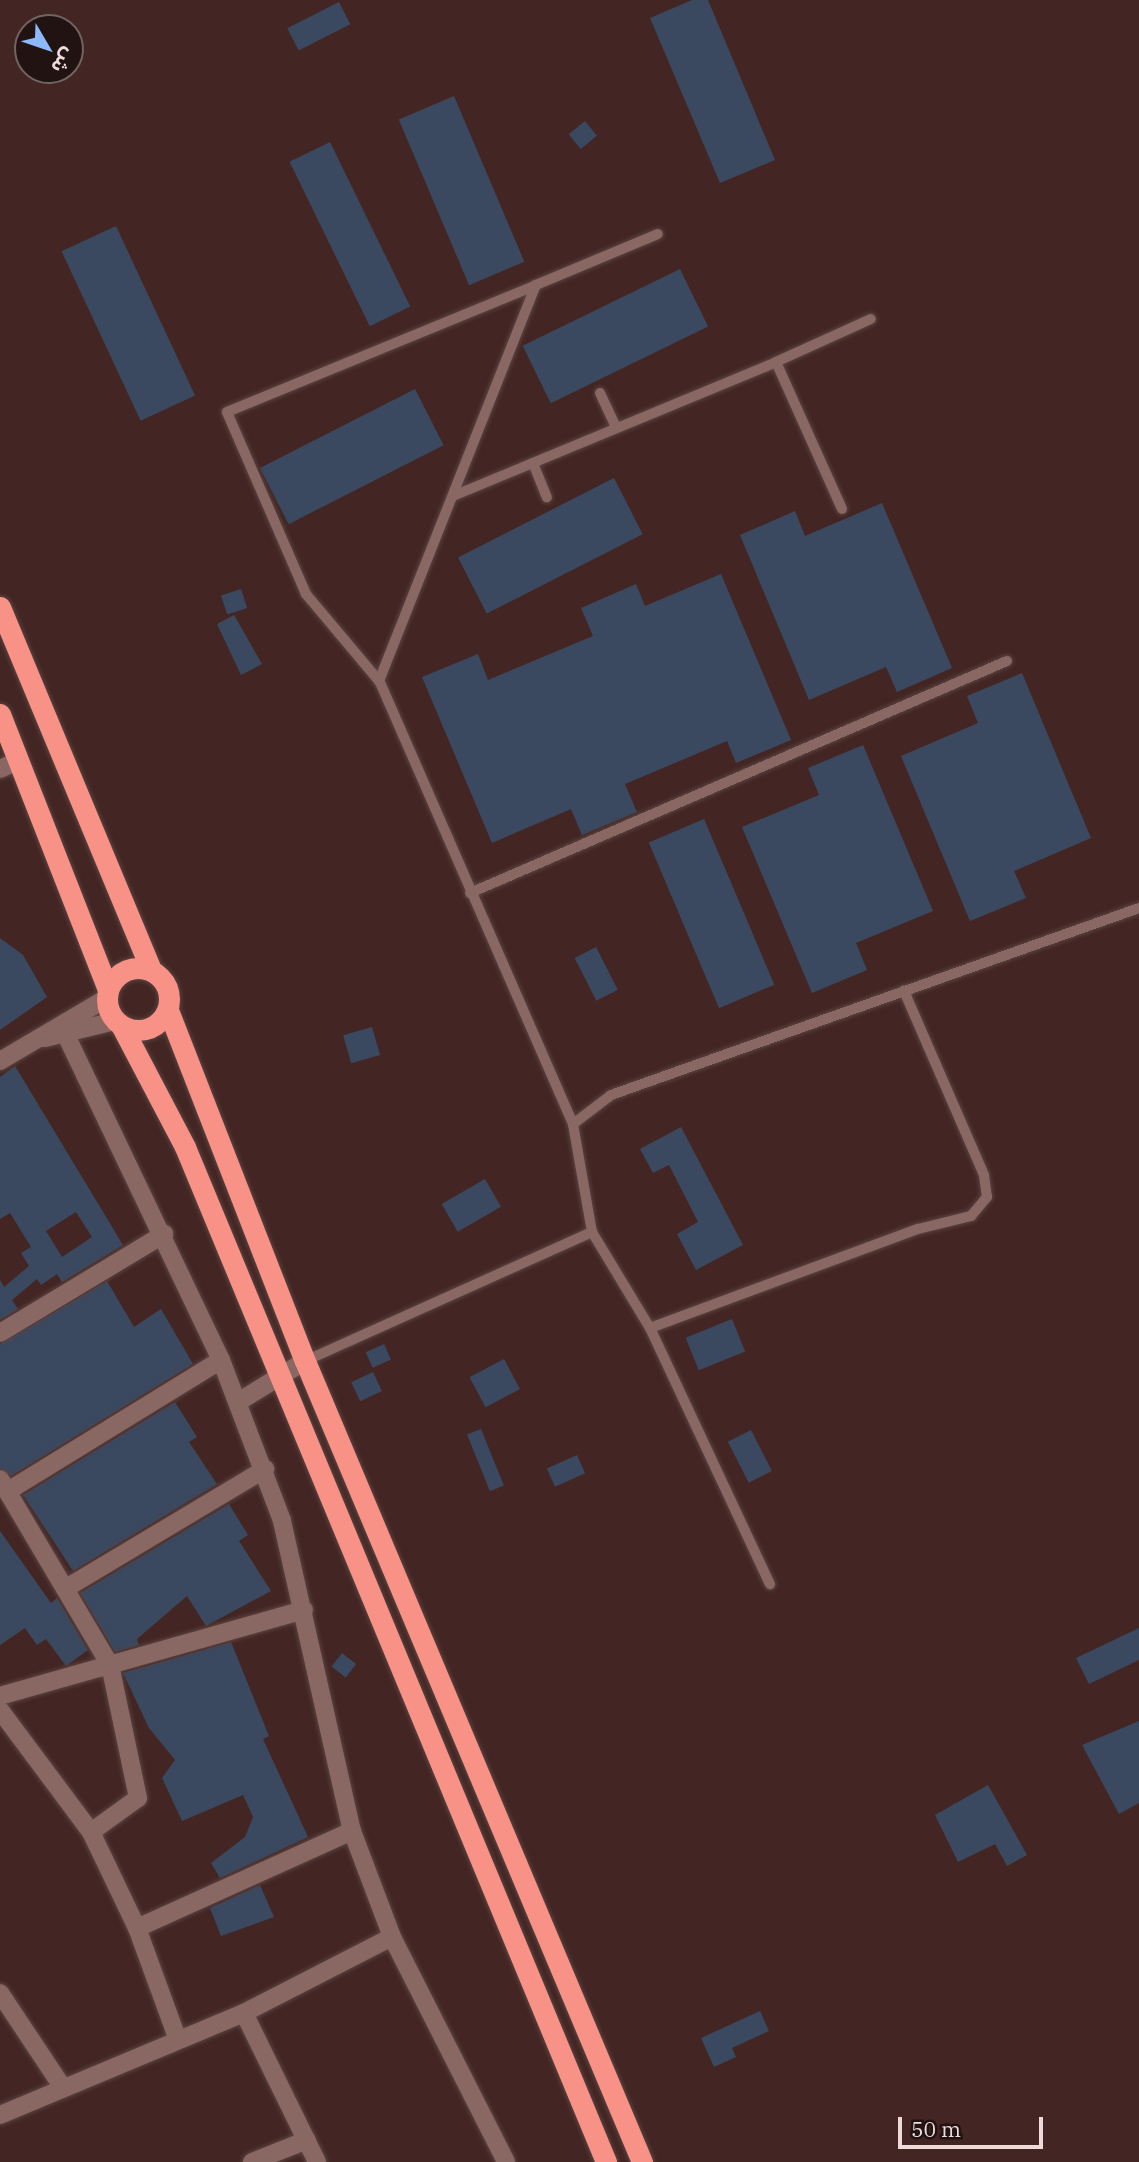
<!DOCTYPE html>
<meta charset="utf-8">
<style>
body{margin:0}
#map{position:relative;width:1139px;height:2162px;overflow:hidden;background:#432623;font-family:"IBM Plex Serif","Noto Sans Arabic",serif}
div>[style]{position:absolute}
.building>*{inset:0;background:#3a4960;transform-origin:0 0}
.roads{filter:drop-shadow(0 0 2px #5b4341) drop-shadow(0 0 2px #5b4341)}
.lane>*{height:10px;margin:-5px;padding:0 5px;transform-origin:5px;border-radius:5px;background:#896863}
.street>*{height:18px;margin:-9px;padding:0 9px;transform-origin:9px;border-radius:9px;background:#896863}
.secondary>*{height:18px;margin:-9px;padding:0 9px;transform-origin:9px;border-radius:9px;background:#896863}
.highway>*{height:21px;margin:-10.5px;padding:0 10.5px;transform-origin:10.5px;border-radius:10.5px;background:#f89286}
.highway>.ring{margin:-10.5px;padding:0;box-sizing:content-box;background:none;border:21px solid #f89286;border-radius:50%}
span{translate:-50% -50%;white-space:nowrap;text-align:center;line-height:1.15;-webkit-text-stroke:7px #201312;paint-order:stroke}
.north{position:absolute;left:14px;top:14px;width:70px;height:70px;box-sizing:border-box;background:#201312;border:2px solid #726361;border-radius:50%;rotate:129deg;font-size:19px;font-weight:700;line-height:28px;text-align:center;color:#eedad8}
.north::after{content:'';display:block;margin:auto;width:24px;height:32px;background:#8db9fc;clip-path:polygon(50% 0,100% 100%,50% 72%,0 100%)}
.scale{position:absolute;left:898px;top:2117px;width:145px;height:32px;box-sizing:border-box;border:4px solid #eedad8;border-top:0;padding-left:9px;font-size:21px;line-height:24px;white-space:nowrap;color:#eedad8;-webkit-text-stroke:5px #201312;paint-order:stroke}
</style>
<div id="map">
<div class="building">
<div style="clip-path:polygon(692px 0,708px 0,775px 160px,720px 183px,650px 18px)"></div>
<div style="left:339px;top:2px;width:25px;height:58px;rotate:63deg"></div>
<div style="left:454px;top:96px;width:180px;height:60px;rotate:67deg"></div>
<div style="left:585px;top:121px;width:19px;height:21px;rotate:51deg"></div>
<div style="left:330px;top:142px;width:183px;height:45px;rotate:64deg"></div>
<div style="left:116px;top:226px;width:187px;height:60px;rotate:65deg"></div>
<div style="left:680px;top:269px;width:64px;height:175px;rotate:64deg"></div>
<div style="left:415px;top:389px;width:63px;height:174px;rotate:63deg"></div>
<div style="left:614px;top:478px;width:63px;height:175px;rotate:63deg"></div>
<div style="clip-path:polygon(882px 503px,952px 668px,897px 692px,886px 667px,809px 700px,740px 535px,795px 511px,805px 536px)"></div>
<div style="clip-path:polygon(721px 574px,791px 740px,736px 763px,727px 741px,625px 784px,637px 812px,582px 835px,571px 809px,492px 843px,422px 677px,478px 654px,488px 680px,593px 636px,581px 608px,636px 584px,645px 606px)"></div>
<div style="left:241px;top:589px;width:20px;height:21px;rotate:72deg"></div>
<div style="clip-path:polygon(234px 615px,262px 664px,241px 675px,217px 624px)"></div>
<div style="clip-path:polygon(1022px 673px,1091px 838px,1014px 871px,1026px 898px,970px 921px,901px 756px,978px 723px,967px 696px)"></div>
<div style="clip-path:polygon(863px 745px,933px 911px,856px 943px,867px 970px,812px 993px,742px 827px,819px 795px,808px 768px)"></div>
<div style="left:704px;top:819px;width:180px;height:60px;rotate:67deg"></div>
<div style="clip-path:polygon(0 938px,23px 955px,47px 997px,0 1030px)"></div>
<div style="left:596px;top:947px;width:48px;height:24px;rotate:63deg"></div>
<div style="left:372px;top:1027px;width:29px;height:30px;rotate:74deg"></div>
<div style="clip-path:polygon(evenodd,15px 1066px,123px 1245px,62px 1282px,57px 1274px,41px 1285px,37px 1279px,12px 1300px,18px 1309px,0 1320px,0 1280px,4px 1287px,29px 1266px,21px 1253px,31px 1247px,10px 1213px,0 1219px,0 1077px,15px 1066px,76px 1212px,92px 1237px,62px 1257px,46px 1231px,76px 1212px)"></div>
<div style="clip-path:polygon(681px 1127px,743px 1245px,696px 1270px,677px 1234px,698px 1222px,669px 1165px,653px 1173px,640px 1149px)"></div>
<div style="left:485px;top:1179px;width:32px;height:50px;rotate:60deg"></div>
<div style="clip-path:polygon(107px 1281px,134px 1327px,161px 1309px,193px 1364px,11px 1476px,0 1468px,0 1344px)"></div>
<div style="left:732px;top:1319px;width:35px;height:50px;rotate:68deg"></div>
<div style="left:384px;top:1344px;width:17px;height:20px;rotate:66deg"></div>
<div style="left:504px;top:1359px;width:34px;height:39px;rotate:62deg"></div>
<div style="left:373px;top:1372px;width:21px;height:24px;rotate:65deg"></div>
<div style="clip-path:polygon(175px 1402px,197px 1437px,189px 1442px,217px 1484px,73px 1571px,23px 1495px)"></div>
<div style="left:481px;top:1429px;width:61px;height:15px;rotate:68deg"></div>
<div style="left:751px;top:1430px;width:46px;height:26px;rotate:63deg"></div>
<div style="left:577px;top:1455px;width:20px;height:33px;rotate:66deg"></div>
<div style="clip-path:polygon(229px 1504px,248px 1535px,239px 1541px,271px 1591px,206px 1626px,187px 1596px,137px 1639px,139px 1645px,115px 1652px,80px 1593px)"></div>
<div style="clip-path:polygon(0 1531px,51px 1603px,57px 1598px,88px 1650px,66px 1666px,46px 1639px,37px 1645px,25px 1628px,0 1645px)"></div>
<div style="clip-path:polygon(1139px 1628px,1139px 1660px,1089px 1684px,1076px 1658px)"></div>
<div style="clip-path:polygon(231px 1642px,269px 1736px,263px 1739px,308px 1837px,220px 1878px,211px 1863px,245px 1837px,253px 1817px,243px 1795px,182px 1821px,162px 1778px,175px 1760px,149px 1728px,123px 1673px)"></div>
<div style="left:342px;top:1653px;width:18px;height:17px;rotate:38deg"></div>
<div style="clip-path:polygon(1139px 1721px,1139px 1803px,1119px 1814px,1082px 1745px)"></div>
<div style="clip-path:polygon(988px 1785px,1027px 1855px,1007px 1866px,995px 1844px,958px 1862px,935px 1815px)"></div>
<div style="clip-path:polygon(260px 1885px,274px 1917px,221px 1936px,210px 1908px)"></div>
<div style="clip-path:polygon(760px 2011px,769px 2031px,732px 2048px,736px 2057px,714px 2067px,701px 2038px)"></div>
</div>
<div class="roads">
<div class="lane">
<div style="left:776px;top:362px;width:104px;rotate:-24.4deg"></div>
<div style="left:600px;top:393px;width:38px;rotate:65deg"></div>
<div style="left:533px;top:463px;width:37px;rotate:68deg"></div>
<div style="left:453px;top:496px;width:350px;rotate:-22.5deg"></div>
<div style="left:776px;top:362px;width:161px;rotate:65.8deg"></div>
<div style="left:379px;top:681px;width:114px;rotate:-130deg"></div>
<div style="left:306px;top:594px;width:198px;rotate:-113.5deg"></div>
<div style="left:227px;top:412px;width:334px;rotate:-22.3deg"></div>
<div style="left:470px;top:893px;width:585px;rotate:-23.37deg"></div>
<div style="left:573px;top:1124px;width:48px;rotate:-37.3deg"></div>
<div style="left:611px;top:1095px;width:560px;rotate:-19.5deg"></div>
<div style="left:592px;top:1232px;width:110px;rotate:-100deg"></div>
<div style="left:573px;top:1124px;width:484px;rotate:-113.6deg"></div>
<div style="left:379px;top:681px;width:426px;rotate:-68.4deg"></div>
<div style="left:536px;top:285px;width:132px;rotate:-22.7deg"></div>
<div style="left:650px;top:1328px;width:286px;rotate:-20.3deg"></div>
<div style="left:918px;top:1229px;width:55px;rotate:-13.8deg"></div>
<div style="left:971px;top:1216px;width:25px;rotate:-50deg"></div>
<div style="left:987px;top:1197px;width:22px;rotate:-98deg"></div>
<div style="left:984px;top:1175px;width:201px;rotate:-113.5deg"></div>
<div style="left:305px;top:1361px;width:315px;rotate:-24.2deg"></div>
<div style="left:592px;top:1232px;width:112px;rotate:58.9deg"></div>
<div style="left:650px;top:1328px;width:283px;rotate:64.9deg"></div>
</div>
<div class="street">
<div style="left:0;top:769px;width:21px;rotate:-25deg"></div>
<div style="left:0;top:1333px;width:192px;rotate:-31.1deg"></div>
<div style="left:221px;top:1360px;width:172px;rotate:69.2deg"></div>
<div style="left:282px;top:1521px;width:318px;rotate:77.3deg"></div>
<div style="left:352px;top:1831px;width:113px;rotate:69.3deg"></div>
<div style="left:392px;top:1937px;width:252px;rotate:63.1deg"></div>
<div style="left:238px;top:1402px;width:79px;rotate:-31.5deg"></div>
<div style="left:0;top:1479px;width:216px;rotate:59.4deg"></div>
<div style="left:110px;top:1665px;width:136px;rotate:78.1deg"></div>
<div style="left:138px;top:1798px;width:58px;rotate:144.1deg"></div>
<div style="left:8px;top:1491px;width:250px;rotate:-31.6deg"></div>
<div style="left:221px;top:1360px;width:360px;rotate:-115.5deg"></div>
<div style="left:68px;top:1587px;width:230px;rotate:-30.9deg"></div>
<div style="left:0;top:1696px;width:316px;rotate:-15.8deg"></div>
<div style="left:0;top:1710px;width:152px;rotate:53.3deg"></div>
<div style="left:91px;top:1832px;width:106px;rotate:64.4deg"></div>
<div style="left:137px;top:1928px;width:119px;rotate:69.9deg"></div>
<div style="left:137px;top:1928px;width:236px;rotate:-24.3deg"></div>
<div style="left:0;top:1993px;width:114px;rotate:56.4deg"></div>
<div style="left:244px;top:2013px;width:166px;rotate:63.9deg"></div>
<div style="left:0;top:2115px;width:264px;rotate:-22.7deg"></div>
<div style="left:244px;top:2013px;width:166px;rotate:-27.2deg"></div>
<div style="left:252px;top:2162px;width:59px;rotate:-21.8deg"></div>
</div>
<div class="secondary">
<div style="left:45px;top:1038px;width:72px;rotate:-13.7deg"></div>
<div style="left:0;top:1061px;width:124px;rotate:-30.5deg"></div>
</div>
<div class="highway">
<div style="left:0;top:607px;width:393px;rotate:67.4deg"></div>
<div style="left:0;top:714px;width:295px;rotate:68.6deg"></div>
<div class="ring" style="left:107px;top:968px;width:41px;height:41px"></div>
<div style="left:168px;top:1010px;width:377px;rotate:68.7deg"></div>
<div style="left:305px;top:1361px;width:869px;rotate:67.18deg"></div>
<div style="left:121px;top:1025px;width:138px;rotate:62.3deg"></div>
<div style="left:185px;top:1147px;width:1099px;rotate:67.47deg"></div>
</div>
</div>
<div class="north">ش</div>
<div class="scale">50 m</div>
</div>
